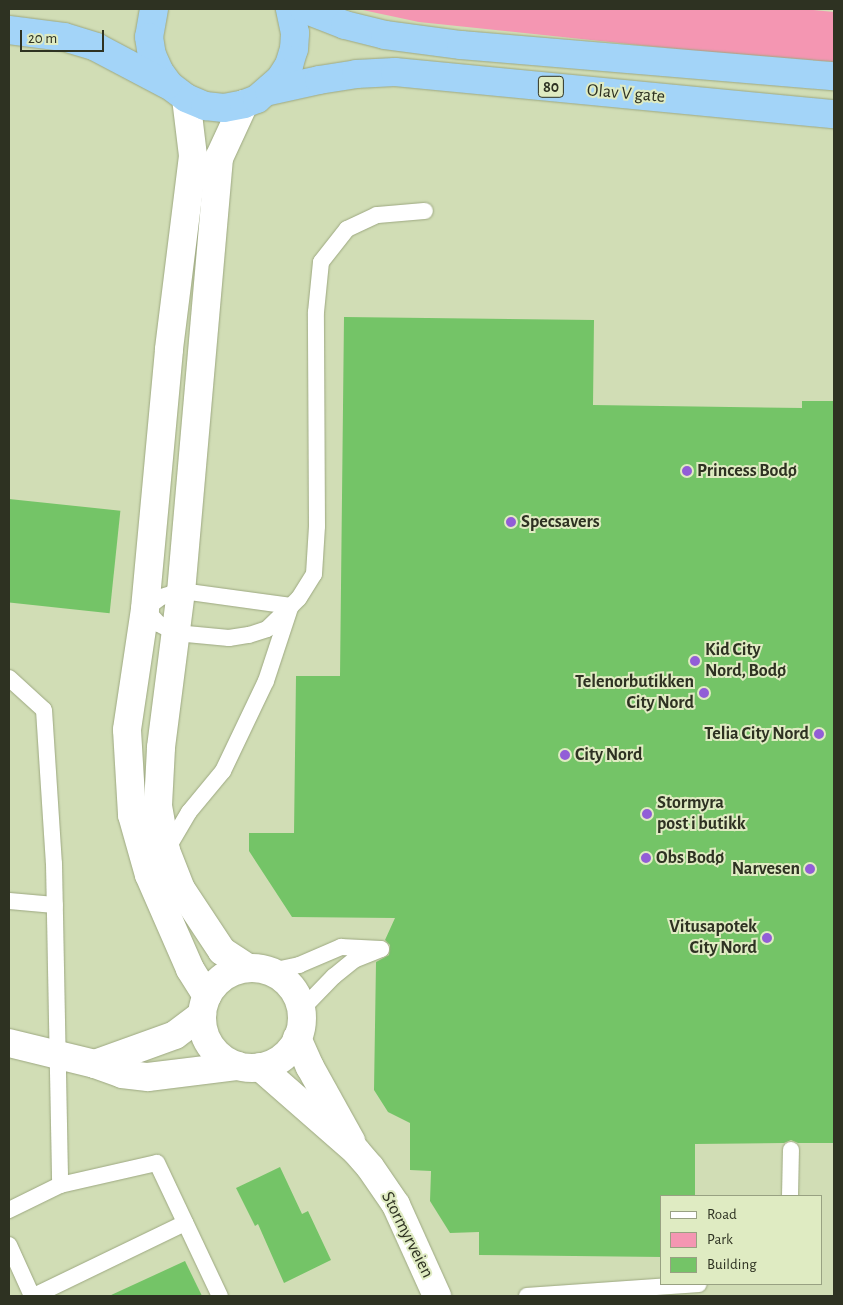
<!DOCTYPE html>
<meta charset="utf-8">
<style>
body{margin:0}
#map{position:relative;width:843px;height:1305px;overflow:hidden;background:#d1ddb5;font-family:"Alegreya Sans",sans-serif}
div>[style]{position:absolute}
.green>*{inset:0;background:#f496b2}
.building>*{inset:0;background:#74c467;transform-origin:0 0}
.roads{filter:drop-shadow(0 0 1px #9da881) drop-shadow(0 0 1px #9da881)}
.service>*{height:16px;margin:-8px;padding:0 8px;transform-origin:8px;border-radius:8px;background:#fff}
.minor>*{height:28px;margin:-14px;padding:0 14px;transform-origin:14px;border-radius:14px;background:#fff}
.minor>.ring{margin:-14px;padding:0;box-sizing:content-box;background:none;border:28px solid #fff;border-radius:50%}
.trunk>*{height:28px;margin:-14px;padding:0 14px;transform-origin:14px;border-radius:14px;background:#a3d4f8}
.dots>*{width:14px;height:14px;translate:-50% -50%;box-sizing:border-box;border:2px solid #dfebc2;border-radius:50%}
span{translate:-50% -50%;white-space:nowrap;text-align:center;line-height:1.15;-webkit-text-stroke:4px #dfebc2;paint-order:stroke}
.shield-label span{padding:1px 4px;background:#dfebc2;border:1px solid;border-radius:4px;-webkit-text-stroke-width:0}
.shield-label{font-size:16px;color:#2e3222;font-weight:700}
.street-label{font-size:18px;color:#2e3222}
.poi-label{font-size:18px;color:#2e3222;font-weight:700}
.left{translate:0 -50%;text-align:left}
.right{translate:-100% -50%;text-align:right}
.frame{position:absolute;inset:0;border:10px solid #2e3222;pointer-events:none}
.legend{position:absolute;left:660px;top:1195px;width:162px;height:90px;box-sizing:border-box;background:#dfebc2;border:1px solid #98a182;margin:0;padding:6px 9px;list-style:none;font-size:15px;color:#2e3222}
.legend li{display:flex;align-items:center;gap:10px;height:25px}
.legend b{width:25px;border:1px solid #98a182}
.scale{position:absolute;left:20px;top:30px;width:84px;height:22px;box-sizing:border-box;border:2px solid #2e3222;border-top:0;padding-left:6px;font-size:15px;line-height:18px;white-space:nowrap;color:#2e3222;-webkit-text-stroke:4px #dfebc2;paint-order:stroke}
</style>
<div id="map">
<div class="green">
<div style="clip-path:polygon(358px 9px,803px 9px,834px 12px,834px 62px,695px 51px,419px 22px)"></div>
</div>
<div class="building">
<div style="clip-path:polygon(344px 317px,594px 320px,593px 405px,802px 408px,802px 401px,834px 401px,834px 1143px,798px 1143px,791px 1140px,784px 1143px,695px 1144px,695px 1196px,662px 1196px,662px 1257px,479px 1255px,479px 1232px,450px 1233px,430px 1201px,431px 1171px,410px 1170px,410px 1123px,388px 1112px,374px 1090px,376px 962px,389px 955px,390px 945px,385px 940px,395px 918px,292px 917px,249px 851px,249px 833px,294px 833px,296px 676px,340px 676px)"></div>
<div style="left:9px;top:499px;width:112px;height:103px;rotate:6deg"></div>
<div style="clip-path:polygon(280px 1167px,302px 1214px,308px 1211px,331px 1260px,284px 1283px,258px 1224px,255px 1226px,236px 1188px)"></div>
<div style="clip-path:polygon(185px 1261px,202px 1296px,109px 1296px)"></div>
</div>
<div class="roads">
<div class="service">
<div style="left:291px;top:606px;width:111px;rotate:-172.2deg"></div>
<div style="left:181px;top:591px;width:21px;rotate:163deg"></div>
<div style="left:161px;top:597px;width:20px;rotate:143deg"></div>
<div style="left:145px;top:609px;width:21px;rotate:47deg"></div>
<div style="left:159px;top:624px;width:19px;rotate:28deg"></div>
<div style="left:176px;top:633px;width:53px;rotate:5.4deg"></div>
<div style="left:229px;top:638px;width:20px;rotate:-9deg"></div>
<div style="left:249px;top:635px;width:19px;rotate:-18deg"></div>
<div style="left:267px;top:629px;width:33px;rotate:-44deg"></div>
<div style="left:291px;top:606px;width:11px;rotate:-45deg"></div>
<div style="left:299px;top:598px;width:28px;rotate:-58deg"></div>
<div style="left:314px;top:574px;width:48px;rotate:-86.4deg"></div>
<div style="left:317px;top:526px;width:214px;rotate:-90.3deg"></div>
<div style="left:316px;top:312px;width:50px;rotate:-84.3deg"></div>
<div style="left:321px;top:262px;width:42px;rotate:-51.8deg"></div>
<div style="left:347px;top:229px;width:33px;rotate:-25deg"></div>
<div style="left:377px;top:215px;width:48px;rotate:-4.8deg"></div>
<div style="left:9px;top:678px;width:47px;rotate:42.4deg"></div>
<div style="left:44px;top:710px;width:154px;rotate:86.3deg"></div>
<div style="left:54px;top:864px;width:321px;rotate:88.9deg"></div>
<div style="left:60px;top:1185px;width:57px;rotate:153.9deg"></div>
<div style="left:166px;top:851px;width:45px;rotate:-59.5deg"></div>
<div style="left:189px;top:812px;width:53px;rotate:-50.3deg"></div>
<div style="left:223px;top:771px;width:100px;rotate:-64.5deg"></div>
<div style="left:266px;top:681px;width:77px;rotate:-71.8deg"></div>
<div style="left:9px;top:901px;width:46px;rotate:5deg"></div>
<div style="left:271px;top:971px;width:29px;rotate:-12deg"></div>
<div style="left:299px;top:965px;width:46px;rotate:-23.2deg"></div>
<div style="left:341px;top:947px;width:40px;rotate:2.9deg"></div>
<div style="left:381px;top:949px;width:29px;rotate:158deg"></div>
<div style="left:354px;top:960px;width:26px;rotate:141deg"></div>
<div style="left:334px;top:976px;width:47px;rotate:134.1deg"></div>
<div style="left:60px;top:1185px;width:99px;rotate:-12.8deg"></div>
<div style="left:157px;top:1163px;width:147px;rotate:64.7deg"></div>
<div style="left:790px;top:1196px;width:46px;rotate:-88.8deg"></div>
<div style="left:9px;top:1245px;width:56px;rotate:65.7deg"></div>
<div style="left:34px;top:1296px;width:168px;rotate:-25.8deg"></div>
<div style="left:527px;top:1296px;width:172px;rotate:-4deg"></div>
</div>
<div class="minor">
<div style="left:186px;top:98px;width:58px;rotate:83.1deg"></div>
<div style="left:193px;top:156px;width:195px;rotate:97.1deg"></div>
<div style="left:169px;top:350px;width:260px;rotate:95.3deg"></div>
<div style="left:145px;top:609px;width:122px;rotate:98.5deg"></div>
<div style="left:127px;top:730px;width:85px;rotate:86.6deg"></div>
<div style="left:132px;top:815px;width:62px;rotate:74.2deg"></div>
<div style="left:149px;top:875px;width:103px;rotate:66.4deg"></div>
<div style="left:190px;top:969px;width:32px;rotate:58deg"></div>
<div style="left:244px;top:104px;width:60px;rotate:114.8deg"></div>
<div style="left:219px;top:158px;width:435px;rotate:95deg"></div>
<div style="left:181px;top:591px;width:158px;rotate:97.3deg"></div>
<div style="left:161px;top:748px;width:58px;rotate:93deg"></div>
<div style="left:158px;top:806px;width:46px;rotate:79.9deg"></div>
<div style="left:166px;top:851px;width:41px;rotate:68.5deg"></div>
<div style="left:181px;top:889px;width:74px;rotate:56.5deg"></div>
<div style="left:222px;top:951px;width:31px;rotate:33deg"></div>
<div class="ring" style="left:202px;top:968px;width:72px;height:72px"></div>
<div style="left:297px;top:1038px;width:32px;rotate:66deg"></div>
<div style="left:310px;top:1067px;width:85px;rotate:61deg"></div>
<div style="left:9px;top:1043px;width:89px;rotate:13.7deg"></div>
<div style="left:95px;top:1064px;width:29px;rotate:20deg"></div>
<div style="left:122px;top:1074px;width:26px;rotate:7deg"></div>
<div style="left:148px;top:1077px;width:91px;rotate:-7deg"></div>
<div style="left:95px;top:1064px;width:85px;rotate:-19.9deg"></div>
<div style="left:175px;top:1035px;width:34px;rotate:-37deg"></div>
<div style="left:260px;top:1067px;width:128px;rotate:41.2deg"></div>
<div style="left:356px;top:1151px;width:21px;rotate:49deg"></div>
<div style="left:370px;top:1167px;width:46px;rotate:55.6deg"></div>
<div style="left:396px;top:1205px;width:100px;rotate:65.7deg"></div>
</div>
<div class="trunk">
<div style="left:154px;top:9px;width:28px;rotate:100deg"></div>
<div style="left:149px;top:37px;width:18px;rotate:81deg"></div>
<div style="left:152px;top:55px;width:17px;rotate:66deg"></div>
<div style="left:159px;top:71px;width:17px;rotate:54deg"></div>
<div style="left:169px;top:85px;width:21px;rotate:37deg"></div>
<div style="left:186px;top:98px;width:21px;rotate:23deg"></div>
<div style="left:205px;top:106px;width:19px;rotate:6deg"></div>
<div style="left:224px;top:108px;width:20px;rotate:-11deg"></div>
<div style="left:244px;top:104px;width:14px;rotate:-21deg"></div>
<div style="left:257px;top:99px;width:30px;rotate:-41deg"></div>
<div style="left:280px;top:79px;width:17px;rotate:-57deg"></div>
<div style="left:289px;top:65px;width:17px;rotate:-73deg"></div>
<div style="left:294px;top:49px;width:16px;rotate:-86deg"></div>
<div style="left:295px;top:33px;width:25px;rotate:-102deg"></div>
<div style="left:304px;top:9px;width:44px;rotate:21.3deg"></div>
<div style="left:345px;top:25px;width:41px;rotate:14deg"></div>
<div style="left:385px;top:35px;width:77px;rotate:7.5deg"></div>
<div style="left:461px;top:45px;width:374px;rotate:4.8deg"></div>
<div style="left:9px;top:30px;width:55px;rotate:7.3deg"></div>
<div style="left:64px;top:37px;width:34px;rotate:17deg"></div>
<div style="left:96px;top:47px;width:81px;rotate:27.8deg"></div>
<div style="left:269px;top:91px;width:51px;rotate:-12.4deg"></div>
<div style="left:319px;top:80px;width:37px;rotate:-9deg"></div>
<div style="left:356px;top:74px;width:39px;rotate:-3deg"></div>
<div style="left:395px;top:72px;width:441px;rotate:5.5deg"></div>
</div>
</div>
<div class="dots">
<div style="left:687px;top:471px;background:#925ed7"></div>
<div style="left:511px;top:522px;background:#925ed7"></div>
<div style="left:695px;top:661px;background:#925ed7"></div>
<div style="left:704px;top:693px;background:#925ed7"></div>
<div style="left:819px;top:734px;background:#925ed7"></div>
<div style="left:565px;top:755px;background:#925ed7"></div>
<div style="left:647px;top:814px;background:#925ed7"></div>
<div style="left:646px;top:858px;background:#925ed7"></div>
<div style="left:810px;top:869px;background:#925ed7"></div>
<div style="left:767px;top:938px;background:#925ed7"></div>
</div>
<div class="shield-label">
<span style="left:551px;top:87px">80</span>
</div>
<div class="street-label">
<span style="left:626px;top:94px;rotate:5deg">Olav V gate</span>
<span style="left:407px;top:1235px;rotate:63deg">Stormyrveien</span>
</div>
<div class="poi-label">
<span class="left" style="left:697px;top:471px">Princess Bodø</span>
<span class="left" style="left:521px;top:522px">Specsavers</span>
<span class="left" style="left:705px;top:661px">Kid City<br>Nord, Bodø</span>
<span class="right" style="left:694px;top:693px">Telenorbutikken<br>City Nord</span>
<span class="right" style="left:809px;top:734px">Telia City Nord</span>
<span class="left" style="left:575px;top:755px">City Nord</span>
<span class="left" style="left:657px;top:814px">Stormyra<br>post i butikk</span>
<span class="left" style="left:656px;top:858px">Obs Bodø</span>
<span class="right" style="left:800px;top:869px">Narvesen</span>
<span class="right" style="left:757px;top:938px">Vitusapotek<br>City Nord</span>
</div>
<div class="frame"></div>
<ul class="legend">
<li><b style="height:6px;background:#fff"></b>Road</li>
<li><b style="height:14px;background:#f496b2"></b>Park</li>
<li><b style="height:14px;background:#74c467"></b>Building</li>
</ul>
<div class="scale">20 m</div>
</div>
